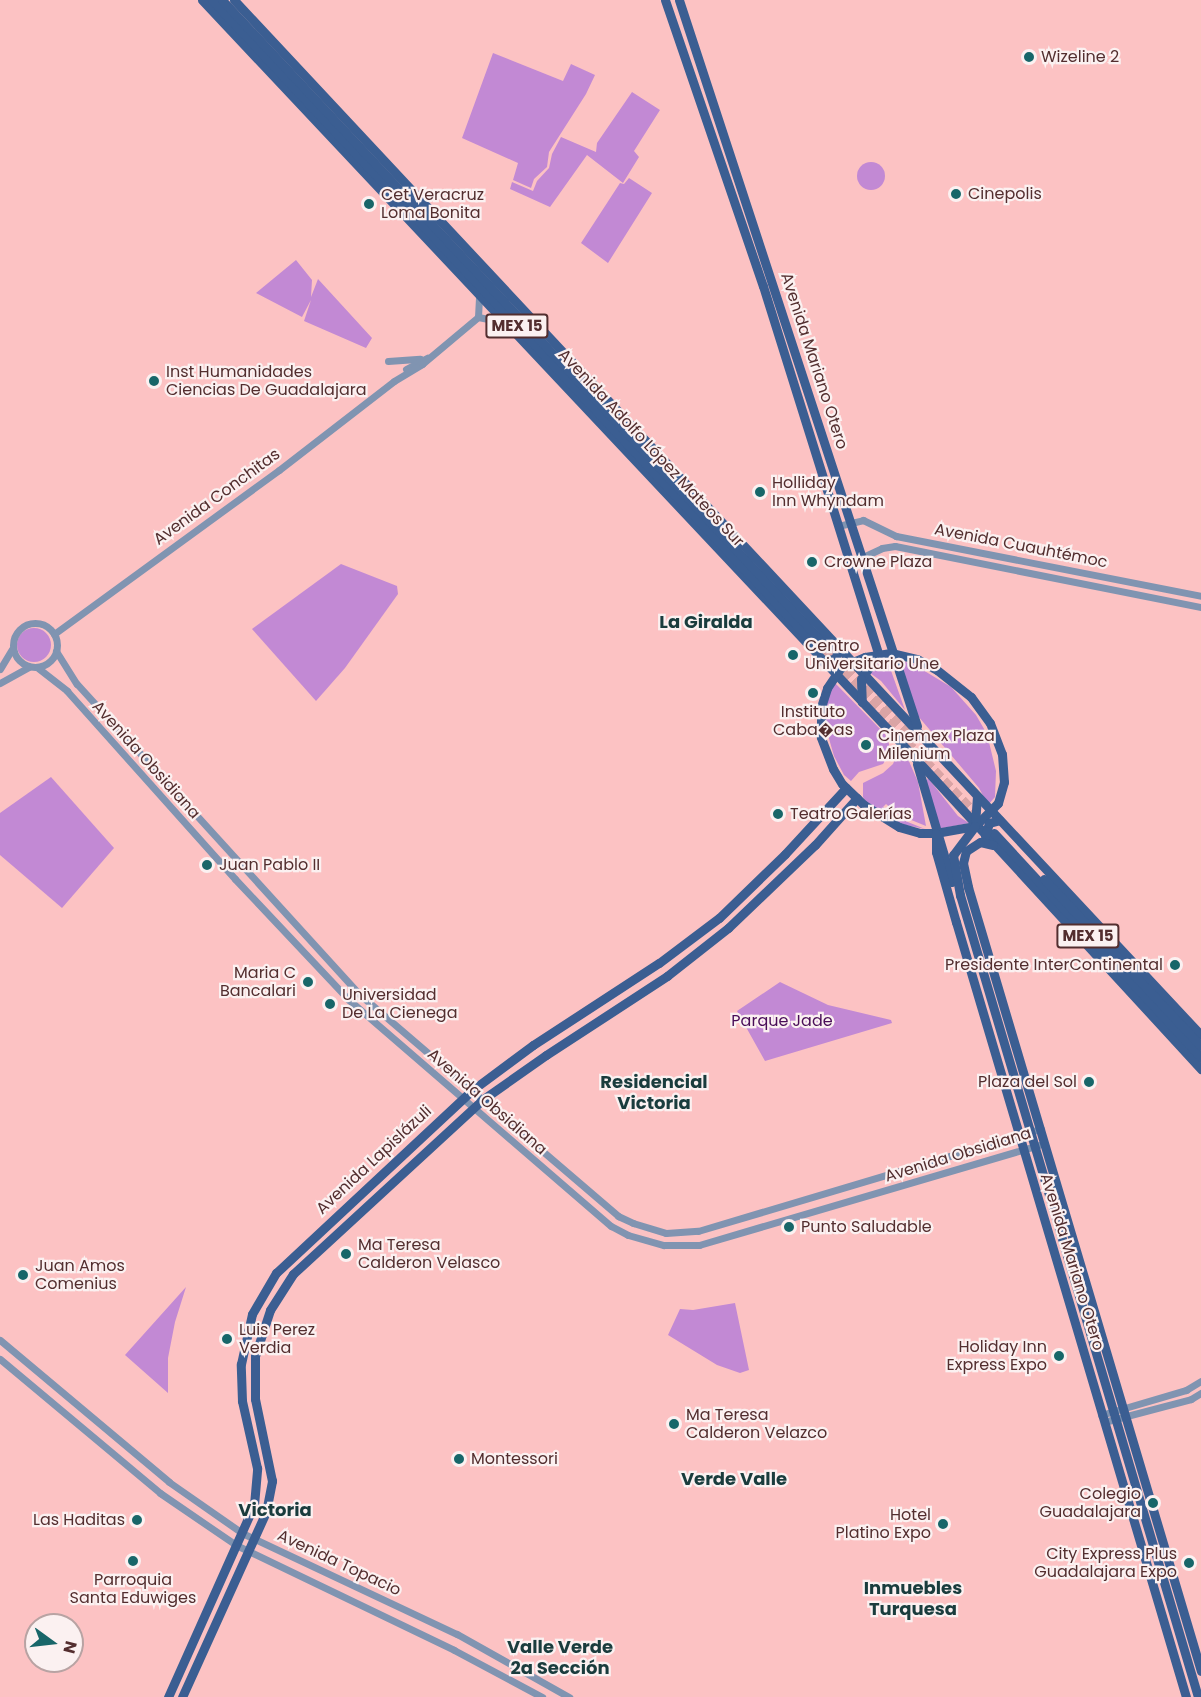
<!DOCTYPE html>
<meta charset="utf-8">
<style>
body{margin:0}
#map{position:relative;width:1201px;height:1697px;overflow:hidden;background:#fcc2c3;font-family:Poppins,sans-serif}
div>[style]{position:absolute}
.green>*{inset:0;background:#c289d4}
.round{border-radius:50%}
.major-tunnel>*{height:9px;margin-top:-4.5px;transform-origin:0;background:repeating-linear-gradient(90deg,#daa4a5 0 9px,transparent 0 13.5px)}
.minor>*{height:7px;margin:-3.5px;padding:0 3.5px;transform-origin:3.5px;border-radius:3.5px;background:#8094b1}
.minor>.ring{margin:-3.5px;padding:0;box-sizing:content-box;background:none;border:7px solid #8094b1;border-radius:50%}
.major>*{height:9px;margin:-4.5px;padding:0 4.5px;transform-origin:4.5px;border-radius:4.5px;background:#3b5e92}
.dots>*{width:16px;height:16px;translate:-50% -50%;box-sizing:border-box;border:3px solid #fbf1f1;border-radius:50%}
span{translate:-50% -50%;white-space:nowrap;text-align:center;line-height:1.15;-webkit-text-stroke:4.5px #fbf1f1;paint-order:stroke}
.shield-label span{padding:2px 4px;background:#fbf1f1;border:2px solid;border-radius:4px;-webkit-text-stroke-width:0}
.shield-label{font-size:15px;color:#532e2f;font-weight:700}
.poi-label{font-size:16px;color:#532e2f}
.left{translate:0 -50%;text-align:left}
.right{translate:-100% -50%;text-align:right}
.street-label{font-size:16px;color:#532e2f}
.park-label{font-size:16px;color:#490d58}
.neighbourhood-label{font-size:18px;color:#1a3c3d;font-weight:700}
.north{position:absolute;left:24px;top:1613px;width:60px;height:60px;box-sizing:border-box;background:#fbf1f1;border:2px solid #b8a3a3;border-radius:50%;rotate:105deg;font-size:16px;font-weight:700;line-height:24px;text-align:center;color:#532e2f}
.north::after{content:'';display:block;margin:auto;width:21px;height:27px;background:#186669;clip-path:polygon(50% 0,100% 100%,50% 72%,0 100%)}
</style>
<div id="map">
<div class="green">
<div style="clip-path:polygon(493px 53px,563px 81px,571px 64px,595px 75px,586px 94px,549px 152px,547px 167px,534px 179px,531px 188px,513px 180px,518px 163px,462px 138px)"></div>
<div style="clip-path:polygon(632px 92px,660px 110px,634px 151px,639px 157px,623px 183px,587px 155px,550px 207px,510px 189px,512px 182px,533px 191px,537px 181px,549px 168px,552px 154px,561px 137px,596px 152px,597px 143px)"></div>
<div class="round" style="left:857px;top:162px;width:28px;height:28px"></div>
<div style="clip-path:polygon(629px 178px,652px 193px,608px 263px,581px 243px,620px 183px,624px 184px)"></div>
<div style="clip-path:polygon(296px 260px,312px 280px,311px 297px,318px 279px,372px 338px,366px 348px,304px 321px,311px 300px,302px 317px,256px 293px)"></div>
<div style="clip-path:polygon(341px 564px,397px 586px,398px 594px,345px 668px,316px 701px,252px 629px)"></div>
<div class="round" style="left:17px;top:628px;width:34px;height:34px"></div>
<div style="clip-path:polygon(898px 660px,913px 664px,951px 687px,976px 715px,987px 734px,996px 771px,995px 797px,988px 805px,979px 788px,918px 716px)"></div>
<div style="clip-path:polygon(887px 662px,889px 665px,905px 710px,881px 681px,870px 673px,880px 663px)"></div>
<div style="clip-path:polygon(835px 683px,885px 734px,889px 744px,888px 757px,883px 764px,859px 772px,851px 781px,844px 775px,834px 756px,825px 725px,824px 710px,828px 693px)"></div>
<div style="clip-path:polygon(899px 750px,908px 759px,918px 782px,926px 826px,899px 815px,886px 804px,883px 807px,898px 818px,925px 829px,901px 824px,868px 805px,863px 797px,863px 783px,883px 773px,893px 764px)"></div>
<div style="clip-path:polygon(51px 777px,114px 848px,62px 908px,0 855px,0 813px)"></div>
<div style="clip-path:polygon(928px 778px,958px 816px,969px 823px,938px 829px,926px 782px)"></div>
<div style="clip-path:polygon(780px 982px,828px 1005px,891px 1020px,892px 1023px,765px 1061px,737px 1011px)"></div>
<div style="clip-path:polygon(186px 1287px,175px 1322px,168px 1358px,168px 1393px,125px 1355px)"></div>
<div style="clip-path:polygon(735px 1303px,749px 1370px,740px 1373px,717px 1365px,668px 1335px,680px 1309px,693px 1310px)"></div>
</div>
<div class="major-tunnel">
<div style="left:828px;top:648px;width:122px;rotate:46.7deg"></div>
<div style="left:823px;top:653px;width:225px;rotate:46.4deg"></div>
</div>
<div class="minor">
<div style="left:478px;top:317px;width:26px;rotate:11deg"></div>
<div style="left:478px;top:317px;width:22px;rotate:-87deg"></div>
<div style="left:388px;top:361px;width:32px;rotate:-4deg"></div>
<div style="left:406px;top:369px;width:24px;rotate:-28deg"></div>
<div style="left:838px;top:526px;width:26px;rotate:-13deg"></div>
<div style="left:863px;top:520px;width:37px;rotate:26deg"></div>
<div style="left:896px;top:536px;width:311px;rotate:11.1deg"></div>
<div style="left:850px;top:563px;width:35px;rotate:-25deg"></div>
<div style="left:882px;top:548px;width:13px;rotate:-9deg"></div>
<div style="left:895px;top:546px;width:312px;rotate:11.3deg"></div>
<div class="ring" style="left:13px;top:623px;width:37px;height:37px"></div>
<div style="left:54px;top:634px;width:278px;rotate:-36.1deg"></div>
<div style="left:279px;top:470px;width:145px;rotate:-37.7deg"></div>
<div style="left:394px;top:381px;width:33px;rotate:-31deg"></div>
<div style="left:422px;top:364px;width:73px;rotate:-40deg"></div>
<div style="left:56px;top:651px;width:39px;rotate:58deg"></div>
<div style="left:77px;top:684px;width:418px;rotate:47.7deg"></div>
<div style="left:358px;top:993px;width:343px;rotate:40.6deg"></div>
<div style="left:618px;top:1216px;width:17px;rotate:25deg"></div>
<div style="left:633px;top:1223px;width:34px;rotate:17deg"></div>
<div style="left:666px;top:1233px;width:32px;rotate:-4deg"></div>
<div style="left:698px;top:1231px;width:358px;rotate:-16.6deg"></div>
<div style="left:38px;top:668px;width:37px;rotate:38deg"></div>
<div style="left:67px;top:691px;width:252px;rotate:48.2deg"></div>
<div style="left:235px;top:879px;width:166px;rotate:46.7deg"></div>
<div style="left:349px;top:1000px;width:346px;rotate:40.8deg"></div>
<div style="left:611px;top:1226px;width:19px;rotate:28deg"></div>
<div style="left:628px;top:1235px;width:37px;rotate:16deg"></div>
<div style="left:664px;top:1245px;width:35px"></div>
<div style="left:699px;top:1245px;width:354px;rotate:-16.4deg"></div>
<div style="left:0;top:669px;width:23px;rotate:-59deg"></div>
<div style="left:0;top:683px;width:33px;rotate:-29deg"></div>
<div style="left:0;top:1340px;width:221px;rotate:40deg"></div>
<div style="left:169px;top:1482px;width:89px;rotate:34.9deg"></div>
<div style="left:242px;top:1533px;width:238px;rotate:25.2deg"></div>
<div style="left:457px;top:1634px;width:129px;rotate:29.4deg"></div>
<div style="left:0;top:1359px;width:209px;rotate:39.9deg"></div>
<div style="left:160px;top:1493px;width:92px;rotate:34.4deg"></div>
<div style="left:236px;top:1545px;width:242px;rotate:25.7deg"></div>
<div style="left:454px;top:1650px;width:100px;rotate:28.1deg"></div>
<div style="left:1101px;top:1415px;width:89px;rotate:-16.4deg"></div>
<div style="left:1186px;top:1390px;width:17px;rotate:-31deg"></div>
<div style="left:1104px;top:1422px;width:90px;rotate:-14.8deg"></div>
<div style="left:1191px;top:1399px;width:12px;rotate:-31deg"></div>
</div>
<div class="major">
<div style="left:202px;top:0;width:1041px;rotate:46.75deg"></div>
<div style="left:915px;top:758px;width:423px;rotate:47.4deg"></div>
<div style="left:212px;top:0;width:886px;rotate:46.92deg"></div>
<div style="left:222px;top:0;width:887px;rotate:46.92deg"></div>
<div style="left:234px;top:0;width:1416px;rotate:46.95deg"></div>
<div style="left:665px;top:0;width:302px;rotate:71.1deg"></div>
<div style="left:763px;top:286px;width:386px;rotate:72.6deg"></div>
<div style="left:878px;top:654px;width:30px;rotate:124deg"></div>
<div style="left:861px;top:679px;width:23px;rotate:88deg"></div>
<div style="left:679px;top:0;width:764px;rotate:71.85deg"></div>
<div style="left:891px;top:653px;width:27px;rotate:13deg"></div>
<div style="left:917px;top:659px;width:23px;rotate:29deg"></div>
<div style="left:937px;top:670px;width:43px;rotate:38.5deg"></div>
<div style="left:971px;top:697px;width:32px;rotate:54deg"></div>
<div style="left:990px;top:723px;width:33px;rotate:69deg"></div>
<div style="left:1002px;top:754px;width:28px;rotate:86deg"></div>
<div style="left:1004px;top:782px;width:22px;rotate:106deg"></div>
<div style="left:998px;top:803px;width:33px;rotate:135deg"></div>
<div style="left:975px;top:826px;width:40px;rotate:170deg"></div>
<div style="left:936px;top:833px;width:16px;rotate:180deg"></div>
<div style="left:920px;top:833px;width:22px;rotate:-164deg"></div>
<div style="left:899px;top:827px;width:41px;rotate:-147.8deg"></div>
<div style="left:864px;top:805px;width:30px;rotate:-136deg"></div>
<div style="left:842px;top:784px;width:17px;rotate:-121deg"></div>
<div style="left:833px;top:769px;width:34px;rotate:-111deg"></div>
<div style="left:821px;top:737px;width:30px;rotate:-90deg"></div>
<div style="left:821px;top:707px;width:20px;rotate:-72deg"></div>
<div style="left:827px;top:688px;width:25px;rotate:-56deg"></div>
<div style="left:841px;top:667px;width:26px;rotate:-23deg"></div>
<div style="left:865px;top:657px;width:26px;rotate:-9deg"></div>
<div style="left:823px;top:662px;width:14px;rotate:-17deg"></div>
<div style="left:836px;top:658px;width:12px;rotate:-81deg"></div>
<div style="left:917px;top:764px;width:123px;rotate:73.5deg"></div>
<div style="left:977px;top:796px;width:30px;rotate:94deg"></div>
<div style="left:975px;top:826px;width:36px;rotate:127deg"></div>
<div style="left:953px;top:855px;width:41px;rotate:80.1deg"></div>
<div style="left:960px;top:895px;width:837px;rotate:73.47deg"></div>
<div style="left:936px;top:833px;width:19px;rotate:90deg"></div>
<div style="left:936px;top:852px;width:73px;rotate:74.1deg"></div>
<div style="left:956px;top:922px;width:808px;rotate:73.47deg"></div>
<div style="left:994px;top:833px;width:305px;rotate:47.3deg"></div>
<div style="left:985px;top:836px;width:14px;rotate:-73deg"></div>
<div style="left:989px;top:823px;width:11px;rotate:-15deg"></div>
<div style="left:993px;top:845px;width:13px;rotate:-167deg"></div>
<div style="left:980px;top:842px;width:17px;rotate:147deg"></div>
<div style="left:966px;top:851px;width:12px;rotate:104deg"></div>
<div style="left:963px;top:863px;width:25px;rotate:78deg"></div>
<div style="left:968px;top:887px;width:818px;rotate:73.45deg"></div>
<div style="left:1044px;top:879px;width:229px;rotate:46.8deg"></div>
<div style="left:168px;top:1697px;width:210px;rotate:-65.9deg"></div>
<div style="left:254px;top:1505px;width:37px;rotate:-85deg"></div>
<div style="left:257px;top:1468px;width:69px;rotate:-102.6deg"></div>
<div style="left:242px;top:1401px;width:37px;rotate:-92deg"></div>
<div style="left:241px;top:1364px;width:51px;rotate:-77.6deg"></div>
<div style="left:252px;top:1314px;width:48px;rotate:-59.7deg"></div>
<div style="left:276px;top:1273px;width:267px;rotate:-43deg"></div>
<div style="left:471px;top:1091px;width:77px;rotate:-36.6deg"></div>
<div style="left:533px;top:1045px;width:150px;rotate:-33.1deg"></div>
<div style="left:659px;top:963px;width:75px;rotate:-36.9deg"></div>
<div style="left:719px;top:918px;width:92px;rotate:-44.1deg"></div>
<div style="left:785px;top:854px;width:90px;rotate:-47.3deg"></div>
<div style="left:182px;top:1697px;width:203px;rotate:-65.6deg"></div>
<div style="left:266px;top:1512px;width:32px;rotate:-79deg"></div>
<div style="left:272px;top:1481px;width:84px;rotate:-101.7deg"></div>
<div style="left:255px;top:1399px;width:43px;rotate:-90deg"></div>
<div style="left:255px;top:1356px;width:48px;rotate:-71.9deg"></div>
<div style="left:270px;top:1310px;width:43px;rotate:-57.4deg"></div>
<div style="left:293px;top:1274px;width:257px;rotate:-42.6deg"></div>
<div style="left:482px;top:1100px;width:78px;rotate:-35.1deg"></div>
<div style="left:546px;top:1055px;width:145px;rotate:-33.1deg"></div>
<div style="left:667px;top:976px;width:78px;rotate:-38.2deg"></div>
<div style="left:728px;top:928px;width:120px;rotate:-43.7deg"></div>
<div style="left:815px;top:845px;width:63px;rotate:-48.2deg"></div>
</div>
<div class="dots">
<div style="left:1029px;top:57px;background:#186669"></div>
<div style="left:956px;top:194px;background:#186669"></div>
<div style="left:369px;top:204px;background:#186669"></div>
<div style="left:154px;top:381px;background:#186669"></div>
<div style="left:760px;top:492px;background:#186669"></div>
<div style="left:812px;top:562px;background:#186669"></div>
<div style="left:793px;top:655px;background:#186669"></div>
<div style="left:813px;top:693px;background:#186669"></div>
<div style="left:866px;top:745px;background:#186669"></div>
<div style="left:778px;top:814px;background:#186669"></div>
<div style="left:207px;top:865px;background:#186669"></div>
<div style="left:1175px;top:965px;background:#186669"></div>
<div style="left:308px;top:982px;background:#186669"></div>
<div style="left:330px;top:1004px;background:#186669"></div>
<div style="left:1089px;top:1082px;background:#186669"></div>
<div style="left:789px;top:1227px;background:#186669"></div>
<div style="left:346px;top:1254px;background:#186669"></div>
<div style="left:23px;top:1275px;background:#186669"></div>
<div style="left:227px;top:1339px;background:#186669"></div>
<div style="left:1059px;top:1356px;background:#186669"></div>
<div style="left:674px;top:1424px;background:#186669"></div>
<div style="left:459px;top:1459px;background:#186669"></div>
<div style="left:1153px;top:1503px;background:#186669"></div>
<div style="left:137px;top:1520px;background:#186669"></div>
<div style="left:943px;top:1524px;background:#186669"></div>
<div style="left:133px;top:1561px;background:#186669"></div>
<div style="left:1189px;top:1563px;background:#186669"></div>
</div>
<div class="shield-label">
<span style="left:517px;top:326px">MEX 15</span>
<span style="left:1088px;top:936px">MEX 15</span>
</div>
<div class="poi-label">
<span class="left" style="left:1041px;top:57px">Wizeline 2</span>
<span class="left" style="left:968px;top:194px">Cinepolis</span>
<span class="left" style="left:381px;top:204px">Cet Veracruz<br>Loma Bonita</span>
<span class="left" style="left:166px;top:381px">Inst Humanidades<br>Ciencias De Guadalajara</span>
<span class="left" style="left:772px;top:492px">Holliday<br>Inn Whyndam</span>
<span class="left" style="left:824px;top:562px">Crowne Plaza</span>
<span class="left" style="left:805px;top:655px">Centro<br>Universitario Une</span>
<span style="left:813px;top:721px">Instituto<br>Caba�as</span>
<span class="left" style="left:878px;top:745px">Cinemex Plaza<br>Milenium</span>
<span class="left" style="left:790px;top:814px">Teatro Galerías</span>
<span class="left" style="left:219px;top:865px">Juan Pablo II</span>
<span class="right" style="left:1163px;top:965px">Presidente InterContinental</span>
<span class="right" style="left:296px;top:982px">Maria C<br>Bancalari</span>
<span class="left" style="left:342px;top:1004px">Universidad<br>De La Cienega</span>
<span class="right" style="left:1077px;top:1082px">Plaza del Sol</span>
<span class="left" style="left:801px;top:1227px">Punto Saludable</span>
<span class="left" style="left:358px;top:1254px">Ma Teresa<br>Calderon Velasco</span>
<span class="left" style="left:35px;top:1275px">Juan Amos<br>Comenius</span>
<span class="left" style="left:239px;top:1339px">Luis Perez<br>Verdia</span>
<span class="right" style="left:1047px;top:1356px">Holiday Inn<br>Express Expo</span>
<span class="left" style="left:686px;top:1424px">Ma Teresa<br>Calderon Velazco</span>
<span class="left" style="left:471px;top:1459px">Montessori</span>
<span class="right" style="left:1141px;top:1503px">Colegio<br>Guadalajara</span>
<span class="right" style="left:931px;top:1524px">Hotel<br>Platino Expo</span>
<span class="right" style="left:125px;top:1520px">Las Haditas</span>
<span class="right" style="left:1177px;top:1563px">City Express Plus<br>Guadalajara Expo</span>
<span style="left:133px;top:1589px">Parroquia<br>Santa Eduwiges</span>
</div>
<div class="street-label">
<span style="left:814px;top:361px;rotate:72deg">Avenida Mariano Otero</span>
<span style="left:651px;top:448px;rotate:47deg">Avenida Adolfo López Mateos Sur</span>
<span style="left:217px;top:497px;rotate:-36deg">Avenida Conchitas</span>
<span style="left:1021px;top:546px;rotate:11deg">Avenida Cuauhtémoc</span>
<span style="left:146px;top:760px;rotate:48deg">Avenida Obsidiana</span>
<span style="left:487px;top:1102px;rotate:41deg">Avenida Obsidiana</span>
<span style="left:958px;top:1155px;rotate:-17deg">Avenida Obsidiana</span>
<span style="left:374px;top:1160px;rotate:-43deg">Avenida Lapislázuli</span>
<span style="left:1072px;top:1262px;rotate:73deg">Avenida Mariano Otero</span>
<span style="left:339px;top:1563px;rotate:25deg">Avenida Topacio</span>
</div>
<div class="park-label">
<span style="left:782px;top:1021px">Parque Jade</span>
</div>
<div class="neighbourhood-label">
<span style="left:706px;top:622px">La Giralda</span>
<span style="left:654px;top:1093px">Residencial<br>Victoria</span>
<span style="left:734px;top:1479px">Verde Valle</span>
<span style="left:275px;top:1510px">Victoria</span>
<span style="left:913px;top:1599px">Inmuebles<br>Turquesa</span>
<span style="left:560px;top:1658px">Valle Verde<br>2a Sección</span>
</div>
<div class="north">N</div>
</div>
